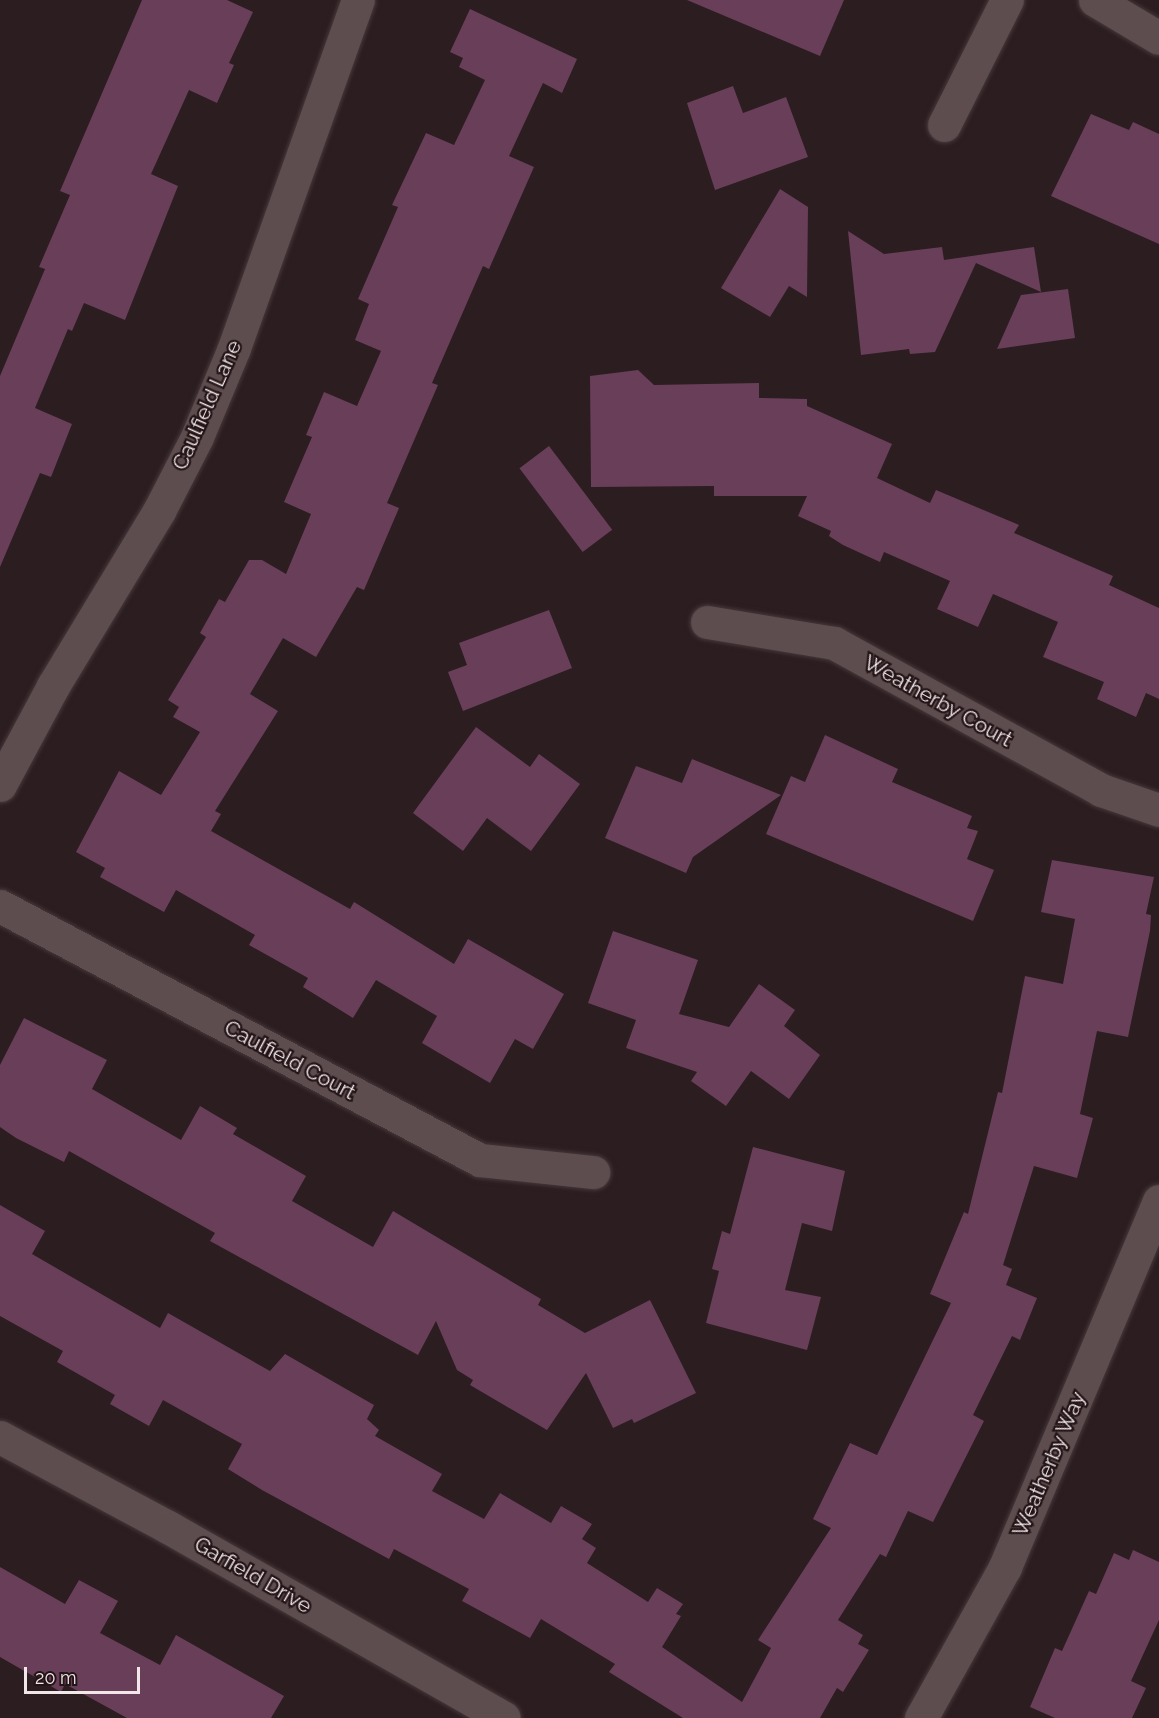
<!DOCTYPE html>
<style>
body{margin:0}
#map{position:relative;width:1159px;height:1718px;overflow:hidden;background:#2c1d20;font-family:Raleway,sans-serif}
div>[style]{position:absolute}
.building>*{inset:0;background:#693e59;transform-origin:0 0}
.roads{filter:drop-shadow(0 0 2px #45383b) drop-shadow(0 0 2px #45383b)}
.minor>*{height:33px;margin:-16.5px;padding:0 16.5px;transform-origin:16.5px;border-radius:16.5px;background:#5e4d4f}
span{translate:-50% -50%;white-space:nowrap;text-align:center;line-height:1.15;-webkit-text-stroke:4.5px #231417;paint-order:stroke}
.street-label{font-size:21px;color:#f2e7e8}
.scale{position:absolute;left:24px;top:1667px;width:116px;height:27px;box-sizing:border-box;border:3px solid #f2e7e8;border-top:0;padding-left:8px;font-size:18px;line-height:21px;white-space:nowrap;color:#f2e7e8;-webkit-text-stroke:4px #231417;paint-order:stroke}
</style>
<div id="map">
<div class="building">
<div style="clip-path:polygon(142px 0,227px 0,253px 12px,229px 63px,234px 65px,217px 103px,189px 90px,151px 174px,178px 186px,125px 320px,84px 303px,72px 331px,68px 329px,35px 408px,72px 424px,51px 477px,40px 473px,0 567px,0 376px,45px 269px,39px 267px,70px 195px,60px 191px)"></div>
<div style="clip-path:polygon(687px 0,844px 0,820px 56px)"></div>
<div style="clip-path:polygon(470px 9px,577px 59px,562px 93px,543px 83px,509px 156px,534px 167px,489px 269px,483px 266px,432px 383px,438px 385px,387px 503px,399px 508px,364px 590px,357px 587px,316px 657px,283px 638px,250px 694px,278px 711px,215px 811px,221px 814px,211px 831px,350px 909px,354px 902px,454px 964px,468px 939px,564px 994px,533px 1049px,515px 1039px,490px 1083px,422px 1043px,437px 1016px,376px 980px,353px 1018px,303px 987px,308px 978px,249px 945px,255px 935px,176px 890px,164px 912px,100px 877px,105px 868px,76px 852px,119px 771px,161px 795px,200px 732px,173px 717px,179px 707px,168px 700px,206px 637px,200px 633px,219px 599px,225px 602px,249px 560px,262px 560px,286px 574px,311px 514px,284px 502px,312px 437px,306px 435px,324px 392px,357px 406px,381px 351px,355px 340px,369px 304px,358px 299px,398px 207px,392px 205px,426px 133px,454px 145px,485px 80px,459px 67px,463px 58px,450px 52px)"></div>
<div style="clip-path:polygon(733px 86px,743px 113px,786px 97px,808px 157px,715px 190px,687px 103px)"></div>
<div style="clip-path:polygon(1091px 114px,1129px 130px,1133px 122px,1159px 134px,1159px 244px,1051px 196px)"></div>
<div style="clip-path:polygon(780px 189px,808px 207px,807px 297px,789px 286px,770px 317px,721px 288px)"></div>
<div style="clip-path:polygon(848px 231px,884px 254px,942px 247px,944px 260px,1034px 247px,1041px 292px,976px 263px,935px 352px,910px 354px,909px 349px,861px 355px)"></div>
<div style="clip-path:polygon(1068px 289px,1075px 338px,997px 349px,1021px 295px)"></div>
<div style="clip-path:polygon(638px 370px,654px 385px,759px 383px,759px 398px,807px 399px,807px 406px,892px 444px,877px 478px,930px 503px,936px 490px,1019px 525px,1014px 533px,1113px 576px,1109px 585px,1159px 608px,1159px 699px,1146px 693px,1136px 717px,1097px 699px,1104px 682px,1043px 657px,1058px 622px,993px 594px,978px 627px,937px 609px,950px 581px,884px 552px,880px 562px,843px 545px,829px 536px,831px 531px,798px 516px,807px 496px,714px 496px,714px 486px,591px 487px,590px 376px)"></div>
<div style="left:549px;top:446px;width:105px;height:37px;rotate:53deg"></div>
<div style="clip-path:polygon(549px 610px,572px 668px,463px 711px,448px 672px,467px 665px,459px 643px)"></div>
<div style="clip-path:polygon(476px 727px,530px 767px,539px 754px,580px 784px,531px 851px,487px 818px,463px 851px,413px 813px)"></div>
<div style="clip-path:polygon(825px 735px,898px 769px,892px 782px,972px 816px,967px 828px,978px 831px,967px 859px,994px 870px,973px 921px,766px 834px,791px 776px,805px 782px)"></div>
<div style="clip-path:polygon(692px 759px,781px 795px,693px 857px,686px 873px,605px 838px,636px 766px,682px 783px)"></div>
<div style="clip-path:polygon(1052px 860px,1154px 877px,1146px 914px,1151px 915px,1150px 931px,1128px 1037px,1097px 1031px,1080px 1114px,1093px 1118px,1077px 1178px,1034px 1166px,1003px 1265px,1012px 1269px,1006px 1285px,1037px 1298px,1020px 1340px,1012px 1336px,973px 1415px,984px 1421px,933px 1522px,908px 1511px,886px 1557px,880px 1554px,838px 1620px,863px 1635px,858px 1644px,869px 1650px,843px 1692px,837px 1688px,820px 1718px,683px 1718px,609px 1672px,615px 1664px,541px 1619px,530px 1638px,462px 1601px,469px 1589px,394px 1549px,389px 1559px,262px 1490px,228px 1469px,242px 1444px,163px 1400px,149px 1426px,110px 1404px,115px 1395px,57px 1362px,63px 1351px,0 1316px,0 1205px,45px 1231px,32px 1254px,160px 1328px,168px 1313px,270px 1371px,285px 1354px,374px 1405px,367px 1419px,379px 1430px,375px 1436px,442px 1474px,432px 1491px,484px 1519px,500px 1493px,551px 1523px,561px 1506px,592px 1524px,582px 1539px,596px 1548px,587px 1563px,648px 1602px,657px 1588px,683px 1604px,676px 1614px,681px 1616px,662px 1647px,742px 1702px,771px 1648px,758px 1640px,831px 1528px,813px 1519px,850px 1443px,877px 1455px,951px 1303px,930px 1294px,964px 1212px,968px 1214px,998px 1092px,1002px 1093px,1025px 976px,1063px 984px,1075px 919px,1041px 912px)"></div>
<div style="clip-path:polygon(613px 931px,698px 960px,679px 1014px,729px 1027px,759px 984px,795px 1010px,784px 1026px,820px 1055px,789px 1099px,751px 1071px,726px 1106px,691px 1081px,697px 1072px,626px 1048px,636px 1020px,588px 1003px)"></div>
<div style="clip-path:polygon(24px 1018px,107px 1060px,92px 1089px,181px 1140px,200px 1106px,237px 1128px,233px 1134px,306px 1176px,292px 1201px,373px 1247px,393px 1211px,541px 1299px,538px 1305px,585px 1333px,650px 1300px,696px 1393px,634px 1423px,632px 1419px,613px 1428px,586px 1373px,547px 1430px,470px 1385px,473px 1380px,457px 1370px,436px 1321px,418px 1355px,210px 1241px,215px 1233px,69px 1151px,64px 1162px,16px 1138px,0 1127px,0 1065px)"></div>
<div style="clip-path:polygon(753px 1147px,845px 1171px,832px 1231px,802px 1223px,785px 1290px,821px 1297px,807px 1350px,706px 1323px,719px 1271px,712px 1269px,722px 1231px,730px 1234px)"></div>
<div style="clip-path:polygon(1133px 1550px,1159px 1562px,1159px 1620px,1131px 1681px,1146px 1688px,1132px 1718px,1055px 1718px,1030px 1707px,1055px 1648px,1062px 1651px,1089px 1591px,1096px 1594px,1114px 1553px,1129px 1560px)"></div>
<div style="clip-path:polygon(0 1567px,65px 1604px,79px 1580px,118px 1601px,100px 1633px,160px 1665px,176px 1635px,284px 1696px,271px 1718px,127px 1718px,65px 1684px,61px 1692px,0 1657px)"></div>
</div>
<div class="roads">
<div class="minor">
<div style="left:1095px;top:0;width:74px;rotate:30.7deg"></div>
<div style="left:944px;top:125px;width:140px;rotate:-63.3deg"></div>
<div style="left:707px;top:622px;width:129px;rotate:9.4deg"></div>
<div style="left:834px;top:643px;width:305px;rotate:28.8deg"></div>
<div style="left:1101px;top:790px;width:61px;rotate:19deg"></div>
<div style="left:0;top:785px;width:112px;rotate:-61.8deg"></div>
<div style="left:53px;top:686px;width:205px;rotate:-58.8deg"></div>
<div style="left:159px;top:511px;width:83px;rotate:-62.8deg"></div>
<div style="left:197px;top:437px;width:96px;rotate:-67.4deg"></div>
<div style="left:234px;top:348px;width:369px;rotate:-70.4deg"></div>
<div style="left:0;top:906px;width:543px;rotate:27.89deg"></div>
<div style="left:480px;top:1160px;width:114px;rotate:6.1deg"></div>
<div style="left:0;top:1437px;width:191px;rotate:28.2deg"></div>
<div style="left:168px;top:1527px;width:386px;rotate:29.6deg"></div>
<div style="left:921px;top:1718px;width:173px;rotate:-60.9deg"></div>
<div style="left:1005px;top:1567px;width:397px;rotate:-67.2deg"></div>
</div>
</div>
<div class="street-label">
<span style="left:207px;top:405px;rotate:-66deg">Caulfield Lane</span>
<span style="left:938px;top:701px;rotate:29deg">Weatherby Court</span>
<span style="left:290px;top:1060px;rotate:28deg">Caulfield Court</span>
<span style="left:1049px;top:1464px;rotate:-67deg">Weatherby Way</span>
<span style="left:253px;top:1575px;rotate:30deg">Garfield Drive</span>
</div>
<div class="scale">20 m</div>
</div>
